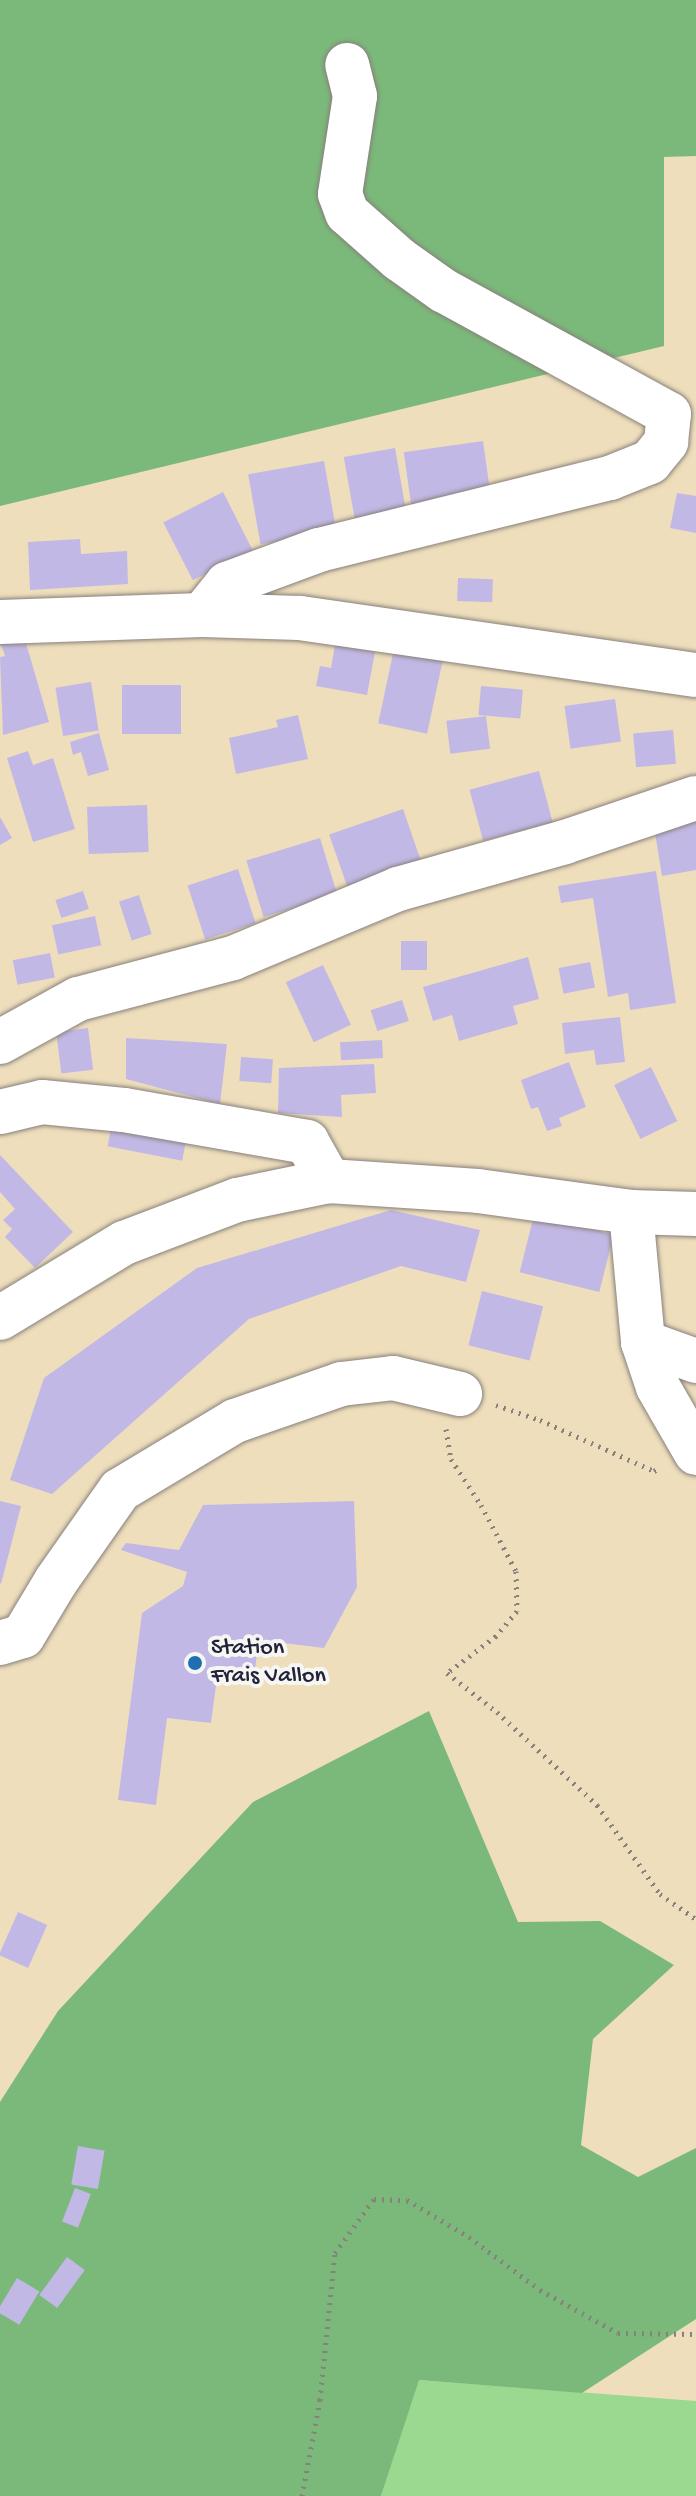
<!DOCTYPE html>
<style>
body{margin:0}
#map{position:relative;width:696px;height:2496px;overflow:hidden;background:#eedebc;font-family:"Gochi Hand",sans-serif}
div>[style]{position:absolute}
.green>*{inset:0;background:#9ad98f}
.forest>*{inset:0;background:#7bb97a}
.building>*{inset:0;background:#c2b8e5;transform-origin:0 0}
.path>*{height:5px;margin-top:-2.5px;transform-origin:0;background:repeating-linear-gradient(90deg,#88807c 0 2px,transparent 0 8px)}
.roads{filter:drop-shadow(0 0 2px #88807c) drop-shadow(0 0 2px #88807c)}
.minor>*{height:44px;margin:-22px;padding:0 22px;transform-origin:22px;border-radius:22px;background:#fff}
.dots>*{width:22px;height:22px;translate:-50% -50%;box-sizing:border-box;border:4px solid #f6f6f2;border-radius:50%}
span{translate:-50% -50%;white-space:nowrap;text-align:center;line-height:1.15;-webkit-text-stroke:8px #f6f6f2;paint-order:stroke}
.poi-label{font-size:24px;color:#22223b}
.left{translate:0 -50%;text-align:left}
</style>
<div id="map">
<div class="green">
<div style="clip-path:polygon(418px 2380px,696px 2401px,696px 2496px,381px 2496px)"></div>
</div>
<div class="forest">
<div style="clip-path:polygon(0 0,696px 0,696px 156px,664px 157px,664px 346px,0 506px)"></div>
<div style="clip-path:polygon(429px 1711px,518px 1922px,600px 1921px,674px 1965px,593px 2039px,581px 2145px,638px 2177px,696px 2148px,696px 2319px,582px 2393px,419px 2380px,381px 2496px,0 2496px,0 2102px,58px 2011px,253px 1802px)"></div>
</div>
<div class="building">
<div style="left:483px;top:441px;width:70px;height:80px;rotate:82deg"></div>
<div style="left:395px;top:448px;width:67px;height:52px;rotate:80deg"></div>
<div style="left:324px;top:461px;width:71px;height:77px;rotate:80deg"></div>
<div style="left:223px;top:492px;width:65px;height:67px;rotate:63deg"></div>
<div style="clip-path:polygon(677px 493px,696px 496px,696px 533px,670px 528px)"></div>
<div style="clip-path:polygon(80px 539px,81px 554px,127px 551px,128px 584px,30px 590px,28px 542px)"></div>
<div style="left:458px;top:578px;width:35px;height:23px;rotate:2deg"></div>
<div style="clip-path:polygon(23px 633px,49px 722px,3px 735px,0 657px,5px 656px,0 640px)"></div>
<div style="clip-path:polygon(335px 645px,375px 652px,367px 695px,316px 686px,320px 666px,331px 668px)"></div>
<div style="left:394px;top:649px;width:50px;height:76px;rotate:12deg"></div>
<div style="left:91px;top:682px;width:49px;height:36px;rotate:81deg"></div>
<div style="left:181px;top:685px;width:49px;height:59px;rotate:90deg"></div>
<div style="left:481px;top:686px;width:42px;height:29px;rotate:5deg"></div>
<div style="left:615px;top:699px;width:43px;height:51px;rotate:82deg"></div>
<div style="clip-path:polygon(298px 715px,308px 759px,236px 774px,229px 738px,278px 727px,276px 720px)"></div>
<div style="left:486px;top:716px;width:33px;height:40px;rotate:83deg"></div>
<div style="left:673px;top:730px;width:34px;height:40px;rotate:85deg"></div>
<div style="clip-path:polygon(99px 733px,109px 770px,88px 776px,81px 752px,73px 755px,70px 742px)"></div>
<div style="clip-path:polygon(28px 751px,33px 765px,53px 758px,75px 829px,33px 842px,7px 758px)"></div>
<div style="left:539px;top:771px;width:53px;height:72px;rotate:75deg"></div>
<div style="left:147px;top:805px;width:47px;height:60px;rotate:88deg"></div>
<div style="left:403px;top:809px;width:58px;height:78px;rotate:71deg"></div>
<div style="clip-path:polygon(0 817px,12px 838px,0 845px)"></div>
<div style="clip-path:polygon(696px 819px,696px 870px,662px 876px,654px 826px)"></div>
<div style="left:320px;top:838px;width:59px;height:77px;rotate:73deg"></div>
<div style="left:238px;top:869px;width:57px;height:53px;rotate:72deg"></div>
<div style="clip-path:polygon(656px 871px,676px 1003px,630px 1010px,628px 993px,608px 997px,593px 898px,561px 903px,558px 886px)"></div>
<div style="left:83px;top:891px;width:19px;height:29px;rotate:72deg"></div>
<div style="left:139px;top:895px;width:41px;height:21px;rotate:72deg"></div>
<div style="left:95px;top:916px;width:30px;height:44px;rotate:78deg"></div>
<div style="left:401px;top:941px;width:26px;height:29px"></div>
<div style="left:50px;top:953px;width:25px;height:38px;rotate:79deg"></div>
<div style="clip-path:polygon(528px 957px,539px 999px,513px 1006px,518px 1024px,459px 1041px,452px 1015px,433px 1021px,423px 987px)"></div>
<div style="left:590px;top:962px;width:26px;height:32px;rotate:79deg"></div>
<div style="left:323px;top:965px;width:66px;height:41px;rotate:65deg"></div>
<div style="left:402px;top:1000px;width:22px;height:33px;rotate:72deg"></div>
<div style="clip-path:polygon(620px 1017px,625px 1062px,596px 1065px,594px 1050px,565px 1054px,562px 1023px)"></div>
<div style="left:88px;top:1028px;width:42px;height:32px;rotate:83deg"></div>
<div style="clip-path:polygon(126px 1038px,227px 1044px,220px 1104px,126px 1079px)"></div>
<div style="left:382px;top:1040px;width:18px;height:42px;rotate:87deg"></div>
<div style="left:241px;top:1057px;width:32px;height:24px;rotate:4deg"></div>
<div style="clip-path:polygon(569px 1062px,586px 1107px,559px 1118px,562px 1126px,547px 1131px,538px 1107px,531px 1109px,521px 1080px)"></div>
<div style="clip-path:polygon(374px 1064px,376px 1093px,341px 1095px,342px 1117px,278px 1113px,279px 1068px)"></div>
<div style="left:651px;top:1067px;width:60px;height:41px;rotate:64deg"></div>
<div style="left:115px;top:1108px;width:76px;height:39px;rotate:11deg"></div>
<div style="clip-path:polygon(0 1155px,73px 1232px,35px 1268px,5px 1237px,12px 1229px,3px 1220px,15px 1209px,0 1192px)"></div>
<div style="clip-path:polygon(391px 1210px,480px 1230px,466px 1282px,401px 1266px,249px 1319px,52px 1494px,10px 1480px,44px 1378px,197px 1268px)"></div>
<div style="left:534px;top:1215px;width:82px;height:59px;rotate:14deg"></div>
<div style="left:482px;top:1291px;width:63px;height:56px;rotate:14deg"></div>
<div style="clip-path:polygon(0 1501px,21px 1506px,1px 1584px,0 1583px)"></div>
<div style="clip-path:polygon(354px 1501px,357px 1587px,324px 1648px,259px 1640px,253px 1683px,217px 1678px,211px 1723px,167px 1718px,156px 1805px,118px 1800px,142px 1613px,183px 1586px,187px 1572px,121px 1550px,126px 1543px,179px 1550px,203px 1505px)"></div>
<div style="left:18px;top:1912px;width:32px;height:47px;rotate:24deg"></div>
<div style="left:78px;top:2146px;width:27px;height:39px;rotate:10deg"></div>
<div style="left:75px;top:2188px;width:17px;height:36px;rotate:21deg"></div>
<div style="left:67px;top:2257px;width:22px;height:47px;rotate:36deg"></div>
<div style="left:17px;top:2278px;width:26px;height:39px;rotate:31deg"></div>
</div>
<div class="path">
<div style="left:496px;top:1405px;width:46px;rotate:18.8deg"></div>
<div style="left:540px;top:1420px;width:125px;rotate:24.1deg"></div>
<div style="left:654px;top:1471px;width:7px;rotate:-27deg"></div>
<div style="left:446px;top:1429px;width:30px;rotate:81deg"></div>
<div style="left:451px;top:1459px;width:55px;rotate:56.9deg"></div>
<div style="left:481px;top:1505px;width:75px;rotate:62.1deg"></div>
<div style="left:516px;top:1571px;width:40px;rotate:88.6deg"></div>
<div style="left:517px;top:1611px;width:33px;rotate:130deg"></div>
<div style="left:496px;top:1636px;width:61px;rotate:142.9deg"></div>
<div style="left:447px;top:1673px;width:63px;rotate:38deg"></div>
<div style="left:497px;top:1712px;width:137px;rotate:42.9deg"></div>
<div style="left:597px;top:1805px;width:109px;rotate:54.7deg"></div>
<div style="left:660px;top:1894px;width:44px;rotate:34.8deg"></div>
<div style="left:302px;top:2496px;width:98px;rotate:-79.4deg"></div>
<div style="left:320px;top:2400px;width:148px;rotate:-84.2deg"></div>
<div style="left:335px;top:2253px;width:67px;rotate:-54.2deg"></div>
<div style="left:374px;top:2199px;width:33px;rotate:2deg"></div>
<div style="left:407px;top:2200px;width:72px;rotate:30.8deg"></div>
<div style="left:469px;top:2237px;width:89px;rotate:36.7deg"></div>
<div style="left:540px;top:2290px;width:89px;rotate:28.9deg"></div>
<div style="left:618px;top:2333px;width:78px;rotate:0.7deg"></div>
</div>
<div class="roads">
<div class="minor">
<div style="left:202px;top:615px;width:40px;rotate:-51deg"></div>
<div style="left:227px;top:584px;width:98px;rotate:-20.3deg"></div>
<div style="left:319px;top:550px;width:300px;rotate:-13.9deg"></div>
<div style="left:610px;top:478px;width:43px;rotate:-21.8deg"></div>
<div style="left:650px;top:462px;width:26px;rotate:-51deg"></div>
<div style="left:666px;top:442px;width:28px;rotate:-84deg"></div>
<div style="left:669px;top:414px;width:256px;rotate:-151.3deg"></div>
<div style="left:444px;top:291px;width:55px;rotate:-144.6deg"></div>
<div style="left:399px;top:259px;width:69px;rotate:-138.5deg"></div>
<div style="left:347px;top:213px;width:20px;rotate:-110deg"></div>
<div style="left:340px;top:194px;width:99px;rotate:-81.3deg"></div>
<div style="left:355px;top:96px;width:32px;rotate:-104deg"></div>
<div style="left:0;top:622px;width:202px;rotate:-2deg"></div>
<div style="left:202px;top:615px;width:98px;rotate:1.8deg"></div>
<div style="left:300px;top:618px;width:400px;rotate:8.2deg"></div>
<div style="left:0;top:1042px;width:89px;rotate:-28.9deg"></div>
<div style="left:78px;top:999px;width:160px;rotate:-14.8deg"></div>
<div style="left:233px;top:958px;width:179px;rotate:-22.7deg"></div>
<div style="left:398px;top:889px;width:173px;rotate:-15.7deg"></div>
<div style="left:565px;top:842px;width:138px;rotate:-18.6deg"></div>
<div style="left:0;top:1112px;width:43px;rotate:-13.4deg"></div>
<div style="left:42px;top:1102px;width:82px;rotate:5.6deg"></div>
<div style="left:124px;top:1110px;width:186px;rotate:9.9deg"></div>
<div style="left:307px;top:1142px;width:45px;rotate:60.6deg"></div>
<div style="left:631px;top:1212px;width:131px;rotate:84.7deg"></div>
<div style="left:643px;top:1342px;width:47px;rotate:71.6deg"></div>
<div style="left:658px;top:1387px;width:76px;rotate:60.1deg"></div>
<div style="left:0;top:1318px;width:145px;rotate:-31.2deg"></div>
<div style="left:124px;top:1243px;width:121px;rotate:-20.8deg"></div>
<div style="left:237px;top:1200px;width:94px;rotate:-11.7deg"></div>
<div style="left:329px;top:1181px;width:149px;rotate:3.8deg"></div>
<div style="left:478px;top:1191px;width:154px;rotate:7.8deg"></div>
<div style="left:631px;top:1212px;width:65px;rotate:1.8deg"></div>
<div style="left:643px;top:1342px;width:56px;rotate:19.7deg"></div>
<div style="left:0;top:1643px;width:24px;rotate:-17deg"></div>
<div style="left:23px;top:1636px;width:64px;rotate:-59deg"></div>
<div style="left:56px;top:1581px;width:111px;rotate:-54.9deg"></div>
<div style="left:120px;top:1490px;width:134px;rotate:-31deg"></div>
<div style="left:235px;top:1421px;width:112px;rotate:-19.2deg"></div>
<div style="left:341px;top:1384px;width:52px;rotate:-6.6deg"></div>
<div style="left:393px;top:1378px;width:69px;rotate:13.4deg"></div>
</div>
</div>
<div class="dots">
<div style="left:195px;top:1663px;background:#1f6fb2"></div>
</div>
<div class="poi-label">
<span class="left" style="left:211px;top:1663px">Station<br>Frais Vallon</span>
</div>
</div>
